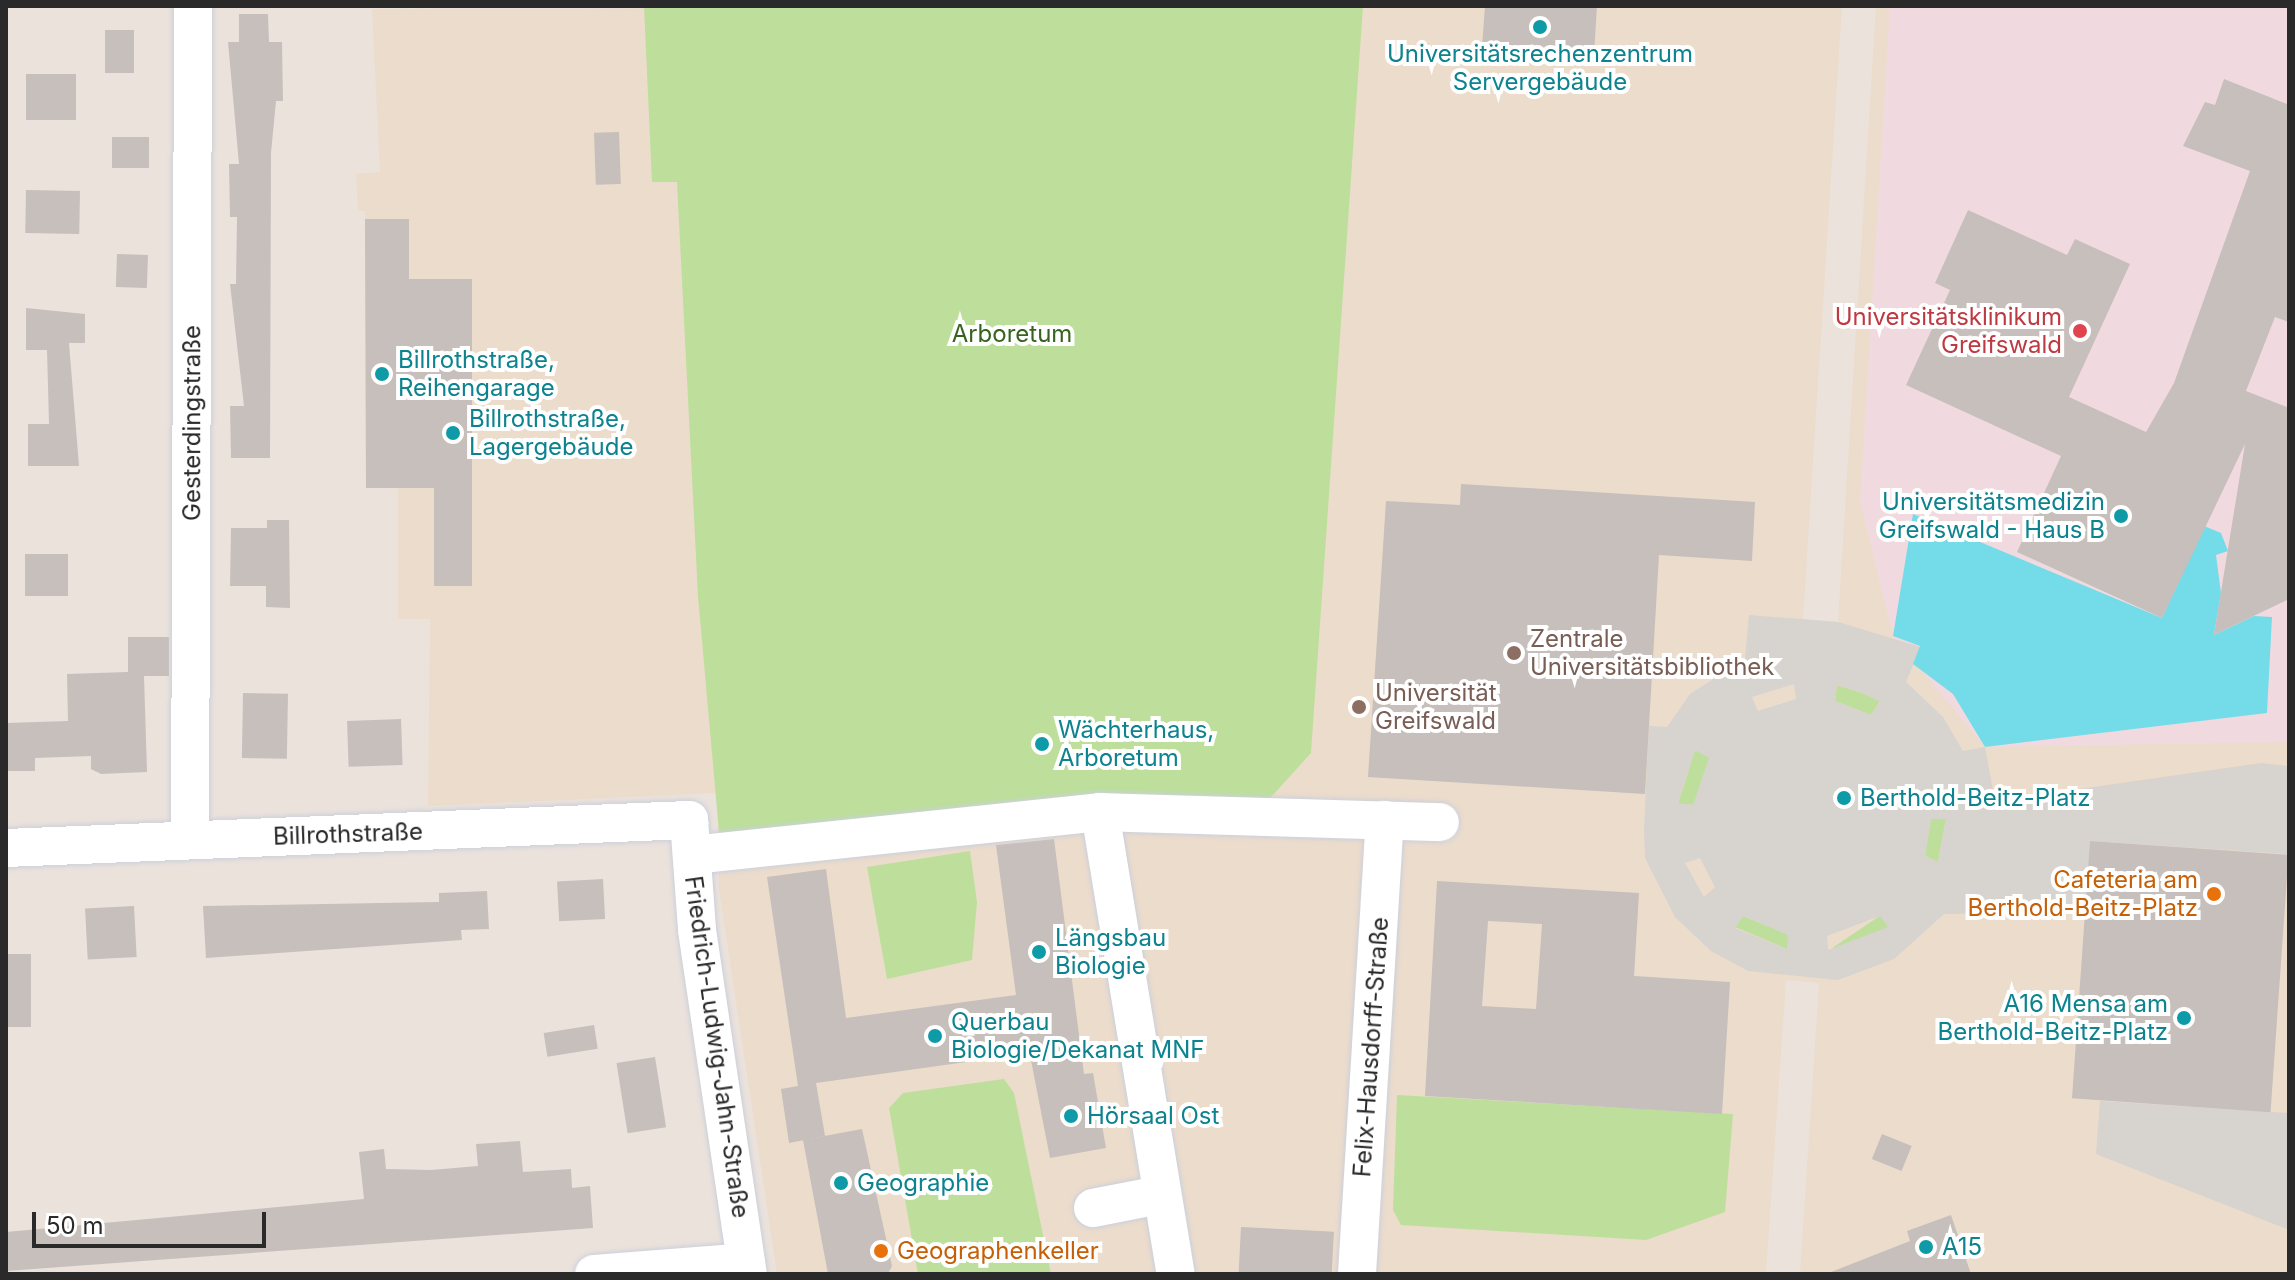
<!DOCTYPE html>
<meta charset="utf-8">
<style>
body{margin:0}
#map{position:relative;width:2295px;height:1280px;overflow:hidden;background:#ebe2dc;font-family:Inter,sans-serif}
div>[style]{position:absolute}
.education>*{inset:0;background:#ecdccc}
.medical>*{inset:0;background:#f1dadf}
.green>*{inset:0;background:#bddf9b;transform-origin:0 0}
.plaza>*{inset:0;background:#d7d3cf}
.water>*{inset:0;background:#74dce8}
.building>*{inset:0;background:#c6bfbc;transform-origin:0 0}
.roads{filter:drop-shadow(0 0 2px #cbd0db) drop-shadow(0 0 2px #cbd0db)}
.minor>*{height:38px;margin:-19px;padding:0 19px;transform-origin:19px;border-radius:19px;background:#fff}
.dots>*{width:22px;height:22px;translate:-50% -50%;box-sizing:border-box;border:4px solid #fff;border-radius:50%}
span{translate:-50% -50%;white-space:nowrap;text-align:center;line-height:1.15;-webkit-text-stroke:8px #fff;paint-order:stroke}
.culture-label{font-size:24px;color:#0d838f}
.left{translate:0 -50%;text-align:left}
.right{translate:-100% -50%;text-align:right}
.health-label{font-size:24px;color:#be3a42}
.park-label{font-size:24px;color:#37631e}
.street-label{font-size:24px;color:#2a2a2a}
.education-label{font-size:24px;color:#785e54}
.food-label{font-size:24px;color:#c56008}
.frame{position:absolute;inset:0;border:8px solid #2a2a2a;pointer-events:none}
.scale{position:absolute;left:32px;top:1212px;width:234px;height:36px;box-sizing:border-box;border:4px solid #2a2a2a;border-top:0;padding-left:10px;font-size:24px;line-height:28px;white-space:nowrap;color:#2a2a2a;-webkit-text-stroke:6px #fff;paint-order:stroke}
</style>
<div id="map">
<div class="education">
<div style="clip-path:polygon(1842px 6px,1803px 619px,1838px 622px,1876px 6px,2289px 6px,2289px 1274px,1800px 1274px,1819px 983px,1786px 980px,1766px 1274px,777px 1274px,719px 889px,717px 793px,428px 806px,430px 619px,398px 619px,398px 488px,366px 488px,365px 211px,358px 211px,356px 174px,380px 172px,372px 9px)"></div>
</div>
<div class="medical">
<div style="clip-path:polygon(1890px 6px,2289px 6px,2289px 742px,1985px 747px,1893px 636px,1860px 501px)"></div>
</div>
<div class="green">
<div style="clip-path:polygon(644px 6px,1363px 6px,1311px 753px,1264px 805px,720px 843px,698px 596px,677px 182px,652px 182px)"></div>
<div style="clip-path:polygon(1837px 685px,1865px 694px,1880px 701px,1871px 715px,1835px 701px)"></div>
<div style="clip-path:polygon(1695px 750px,1710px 757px,1694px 805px,1678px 804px)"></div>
<div style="clip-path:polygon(1931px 818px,1946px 819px,1938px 862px,1925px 856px)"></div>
<div style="clip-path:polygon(970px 851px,977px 902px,972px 960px,887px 979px,867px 867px)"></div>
<div style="left:1881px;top:915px;width:14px;height:58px;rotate:56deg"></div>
<div style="clip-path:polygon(1743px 916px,1789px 935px,1787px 949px,1735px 927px)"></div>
<div style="clip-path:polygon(1004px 1079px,1014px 1093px,1051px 1274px,918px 1274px,889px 1108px,903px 1093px)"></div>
<div style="clip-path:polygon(1397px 1095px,1733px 1114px,1725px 1212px,1646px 1240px,1401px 1225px,1393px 1210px)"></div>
</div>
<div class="plaza">
<div style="clip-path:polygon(evenodd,1749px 615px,1838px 622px,1921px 647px,1906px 682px,1943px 717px,1963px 751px,1985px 747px,1995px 801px,2261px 763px,2289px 766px,2289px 854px,2090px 841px,2086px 912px,1944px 914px,1894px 959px,1838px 980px,1748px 971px,1711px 951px,1675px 917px,1645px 858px,1644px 829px,1649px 726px,1667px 727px,1690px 694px,1745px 659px,1749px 615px,1794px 684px,1796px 699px,1758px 711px,1752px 697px,1794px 684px,1749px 615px,1837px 685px,1865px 694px,1880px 702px,1871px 715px,1835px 701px,1837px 685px,1749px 615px,1695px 750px,1709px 758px,1693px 805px,1678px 803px,1695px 750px,1749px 615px,1931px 819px,1946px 819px,1938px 862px,1925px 856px,1931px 819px,1749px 615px,1700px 858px,1715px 887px,1704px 897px,1685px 863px,1700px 858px,1749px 615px,1743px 916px,1788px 935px,1787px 949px,1735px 928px,1743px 916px,1749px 615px,1880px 916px,1888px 927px,1828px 950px,1827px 936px,1880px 916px)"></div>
<div style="clip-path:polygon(2100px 1101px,2289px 1113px,2289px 1230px,2096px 1154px)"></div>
</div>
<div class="water">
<div style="clip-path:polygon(1913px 514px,2162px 618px,2204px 526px,2221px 533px,2228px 551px,2216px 555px,2221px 593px,2214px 635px,2254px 616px,2272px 617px,2267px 713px,1985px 747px,1953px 694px,1913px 664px,1920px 646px,1893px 636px)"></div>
</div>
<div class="building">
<div style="clip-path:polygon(1485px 6px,1597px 6px,1594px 54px,1482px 47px)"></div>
<div style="clip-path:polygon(239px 14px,268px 14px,269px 42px,282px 42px,283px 101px,276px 101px,271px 153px,270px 458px,231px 458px,230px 406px,244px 406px,230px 284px,236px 284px,237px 217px,230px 217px,229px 164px,239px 164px,228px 42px,239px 42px)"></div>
<div style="left:105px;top:30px;width:29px;height:43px"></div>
<div style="left:26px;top:74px;width:50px;height:46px"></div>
<div style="clip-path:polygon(2224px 79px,2289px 105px,2289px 322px,2275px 317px,2246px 391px,2289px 408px,2289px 599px,2214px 635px,2245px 444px,2162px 618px,2017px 552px,2061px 456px,1906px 385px,1950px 290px,1935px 283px,1968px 210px,2067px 255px,2075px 239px,2130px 264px,2069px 397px,2146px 432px,2174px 383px,2250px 171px,2183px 146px,2205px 102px,2215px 105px)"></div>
<div style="left:619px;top:132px;width:52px;height:25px;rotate:88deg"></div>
<div style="left:112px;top:137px;width:37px;height:31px"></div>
<div style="left:26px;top:190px;width:54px;height:43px;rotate:1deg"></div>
<div style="clip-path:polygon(365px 219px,409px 219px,409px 279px,472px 279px,472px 586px,434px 586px,434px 488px,366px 488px)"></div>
<div style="left:117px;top:254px;width:31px;height:33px;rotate:2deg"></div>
<div style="clip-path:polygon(26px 308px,85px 314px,85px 343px,69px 343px,79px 466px,28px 466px,28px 424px,49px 424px,47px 350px,26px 350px)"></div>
<div style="clip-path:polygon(1461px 484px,1755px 502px,1752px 561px,1659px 555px,1645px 794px,1368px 777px,1386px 501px,1460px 505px)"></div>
<div style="clip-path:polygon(267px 520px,289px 520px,290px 608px,266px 607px,266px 586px,230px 586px,231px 528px,267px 528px)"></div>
<div style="left:25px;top:554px;width:43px;height:42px"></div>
<div style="clip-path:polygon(128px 637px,169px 637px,169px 676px,144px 676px,147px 772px,101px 774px,91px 769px,91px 756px,35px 758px,35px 771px,6px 771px,6px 723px,68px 721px,67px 674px,128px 672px)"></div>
<div style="left:243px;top:693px;width:45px;height:65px;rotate:1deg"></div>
<div style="left:401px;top:719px;width:46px;height:54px;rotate:88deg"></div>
<div style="clip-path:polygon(1054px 839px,1084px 1074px,1093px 1073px,1106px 1148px,1050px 1158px,1030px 1055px,1023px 1054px,816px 1083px,825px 1136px,789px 1143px,781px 1089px,798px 1086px,767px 877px,826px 869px,846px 1018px,1016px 995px,996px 845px)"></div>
<div style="left:2090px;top:841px;width:199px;height:258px;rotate:4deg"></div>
<div style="left:603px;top:879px;width:40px;height:46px;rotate:87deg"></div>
<div style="clip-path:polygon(evenodd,1437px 881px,1639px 893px,1634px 976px,1730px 982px,1722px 1114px,1425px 1096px,1437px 881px,1488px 921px,1542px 924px,1536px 1009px,1482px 1006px,1488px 921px)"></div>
<div style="clip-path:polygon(487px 891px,489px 929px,461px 930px,462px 940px,206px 958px,203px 906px,439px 902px,439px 893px)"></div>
<div style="left:134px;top:906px;width:51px;height:49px;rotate:87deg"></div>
<div style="left:6px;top:954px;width:25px;height:73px"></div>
<div style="left:594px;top:1025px;width:24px;height:51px;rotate:81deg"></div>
<div style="left:655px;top:1057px;width:71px;height:39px;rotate:81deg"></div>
<div style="clip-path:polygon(862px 1129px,892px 1266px,888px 1274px,828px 1274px,803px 1140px)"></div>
<div style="left:1882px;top:1134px;width:32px;height:27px;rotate:22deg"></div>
<div style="clip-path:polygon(520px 1141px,523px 1172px,571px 1169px,572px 1188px,590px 1186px,593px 1228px,6px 1271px,6px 1232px,364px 1199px,359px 1152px,384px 1149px,386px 1169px,431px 1170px,478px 1166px,476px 1144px)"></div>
<div style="clip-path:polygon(1951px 1215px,1971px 1274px,1826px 1274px,1910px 1241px,1907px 1231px)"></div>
<div style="left:1241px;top:1227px;width:93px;height:47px;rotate:3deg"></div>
</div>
<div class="roads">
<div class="minor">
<div style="left:1100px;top:812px;width:468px;rotate:80.7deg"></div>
<div style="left:190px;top:840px;width:834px;rotate:-89.79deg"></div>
<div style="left:6px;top:848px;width:684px;rotate:-2.35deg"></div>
<div style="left:689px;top:820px;width:110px;rotate:85.8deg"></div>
<div style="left:697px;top:930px;width:348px;rotate:81.6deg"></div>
<div style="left:692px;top:855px;width:410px;rotate:-6deg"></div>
<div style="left:1100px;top:812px;width:340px;rotate:1.7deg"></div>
<div style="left:1093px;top:1208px;width:67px;rotate:-11.1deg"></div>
<div style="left:594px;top:1274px;width:152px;rotate:-4.5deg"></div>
<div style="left:1357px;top:1274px;width:455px;rotate:-86.5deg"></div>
</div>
</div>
<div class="dots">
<div style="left:1540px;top:27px;background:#0f9aa8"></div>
<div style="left:2080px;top:331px;background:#e0444e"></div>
<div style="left:382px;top:374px;background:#0f9aa8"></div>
<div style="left:453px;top:433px;background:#0f9aa8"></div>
<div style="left:2121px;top:516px;background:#0f9aa8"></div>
<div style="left:1514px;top:653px;background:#8d6e63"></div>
<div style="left:1359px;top:707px;background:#8d6e63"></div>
<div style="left:1042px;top:744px;background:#0f9aa8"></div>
<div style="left:1844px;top:798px;background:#0f9aa8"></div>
<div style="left:2214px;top:894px;background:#e8710a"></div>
<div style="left:1039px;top:952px;background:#0f9aa8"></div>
<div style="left:2184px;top:1018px;background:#0f9aa8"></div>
<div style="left:935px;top:1036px;background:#0f9aa8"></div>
<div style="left:1071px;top:1116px;background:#0f9aa8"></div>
<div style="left:841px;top:1183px;background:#0f9aa8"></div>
<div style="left:1926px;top:1247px;background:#0f9aa8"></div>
<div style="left:881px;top:1251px;background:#e8710a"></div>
</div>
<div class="culture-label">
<span style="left:1540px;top:68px">Universitätsrechenzentrum<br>Servergebäude</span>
<span class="left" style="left:398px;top:374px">Billrothstraße,<br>Reihengarage</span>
<span class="left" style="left:469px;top:433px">Billrothstraße,<br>Lagergebäude</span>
<span class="right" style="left:2105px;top:516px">Universitätsmedizin<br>Greifswald - Haus B</span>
<span class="left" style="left:1058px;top:744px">Wächterhaus,<br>Arboretum</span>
<span class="left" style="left:1860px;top:798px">Berthold-Beitz-Platz</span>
<span class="left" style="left:1055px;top:952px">Längsbau<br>Biologie</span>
<span class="right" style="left:2168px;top:1018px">A16 Mensa am<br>Berthold-Beitz-Platz</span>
<span class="left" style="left:951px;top:1036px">Querbau<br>Biologie/Dekanat MNF</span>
<span class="left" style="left:1087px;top:1116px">Hörsaal Ost</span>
<span class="left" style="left:857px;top:1183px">Geographie</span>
<span class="left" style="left:1942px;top:1247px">A15</span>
</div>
<div class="health-label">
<span class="right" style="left:2062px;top:331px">Universitätsklinikum<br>Greifswald</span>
</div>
<div class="park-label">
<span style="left:1012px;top:334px">Arboretum</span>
</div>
<div class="street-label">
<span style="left:192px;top:423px;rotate:-90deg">Gesterdingstraße</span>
<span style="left:348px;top:834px;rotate:-2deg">Billrothstraße</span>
<span style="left:717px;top:1047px;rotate:82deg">Friedrich-Ludwig-Jahn-Straße</span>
<span style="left:1371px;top:1047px;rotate:-86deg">Felix-Hausdorff-Straße</span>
</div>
<div class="education-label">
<span class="left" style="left:1530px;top:653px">Zentrale<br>Universitätsbibliothek</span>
<span class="left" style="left:1375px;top:707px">Universität<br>Greifswald</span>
</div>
<div class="food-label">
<span class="right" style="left:2198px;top:894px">Cafeteria am<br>Berthold-Beitz-Platz</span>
<span class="left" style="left:897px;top:1251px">Geographenkeller</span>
</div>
<div class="frame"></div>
<div class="scale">50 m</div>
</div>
